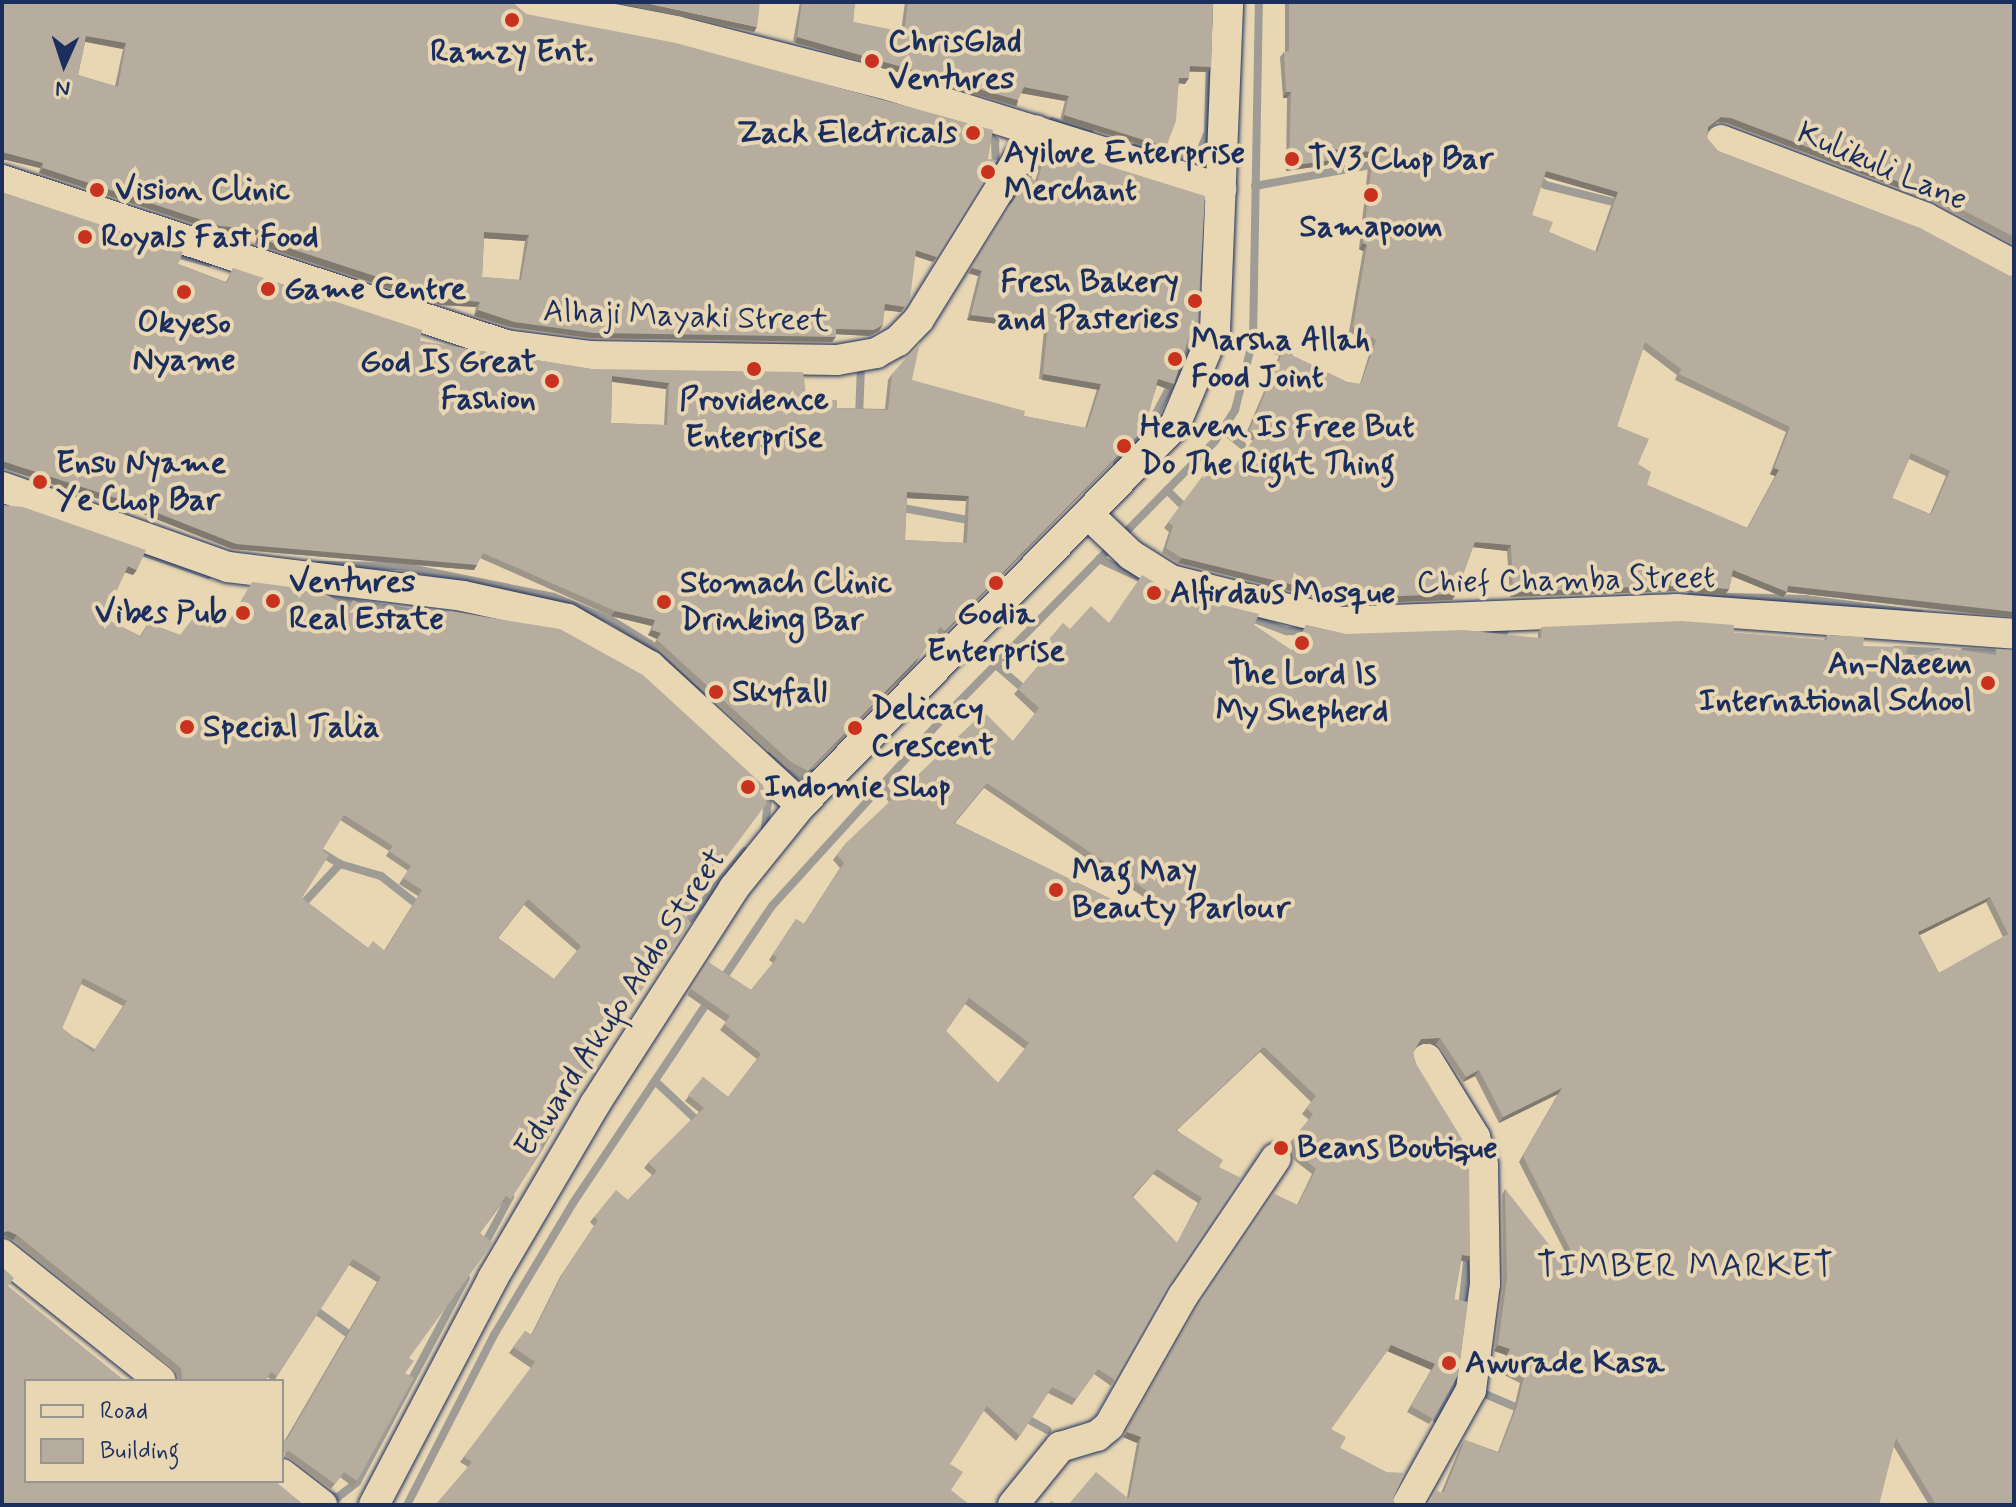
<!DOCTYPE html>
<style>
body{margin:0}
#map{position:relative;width:2016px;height:1507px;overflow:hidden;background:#e9d7b4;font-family:Mynerve,sans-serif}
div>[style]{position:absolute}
.stream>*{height:8px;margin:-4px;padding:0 4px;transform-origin:4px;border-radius:4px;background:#9f9c95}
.roads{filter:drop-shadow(0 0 2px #1b2f5e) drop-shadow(0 0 2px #1b2f5e)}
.street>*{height:30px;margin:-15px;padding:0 15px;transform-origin:15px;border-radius:15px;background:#e9d7b4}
.wall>*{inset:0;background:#9d9589}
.shaded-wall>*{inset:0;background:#7f796f;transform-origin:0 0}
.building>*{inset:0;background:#b6ad9f}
.dots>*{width:22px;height:22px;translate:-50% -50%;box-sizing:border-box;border:4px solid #e9d7b4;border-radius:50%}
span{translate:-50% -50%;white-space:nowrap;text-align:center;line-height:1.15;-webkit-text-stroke:8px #e9d7b4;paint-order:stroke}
.poi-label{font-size:32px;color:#1b2f5e;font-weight:700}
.left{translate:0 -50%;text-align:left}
.right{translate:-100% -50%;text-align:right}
.street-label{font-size:32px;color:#1b2f5e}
.neighbourhood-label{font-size:34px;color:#1b2f5e;letter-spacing:2px}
.frame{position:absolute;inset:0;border:4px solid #1b2f5e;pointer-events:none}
.legend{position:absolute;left:24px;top:1379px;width:260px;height:104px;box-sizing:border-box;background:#e9d7b4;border:2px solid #979492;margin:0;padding:10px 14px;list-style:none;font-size:24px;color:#1b2f5e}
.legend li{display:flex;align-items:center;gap:16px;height:40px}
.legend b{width:40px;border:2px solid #979492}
.north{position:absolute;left:24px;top:24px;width:80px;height:80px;-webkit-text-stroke:6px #e9d7b4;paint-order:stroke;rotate:183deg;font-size:22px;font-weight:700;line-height:32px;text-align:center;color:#1b2f5e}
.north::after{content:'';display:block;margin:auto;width:28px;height:36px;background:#1b2f5e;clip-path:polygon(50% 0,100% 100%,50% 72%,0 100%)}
</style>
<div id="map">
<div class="stream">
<div style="left:1052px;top:121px;width:39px;rotate:17deg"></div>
<div style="left:984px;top:130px;width:16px;rotate:45deg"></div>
<div style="left:995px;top:141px;width:34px;rotate:88deg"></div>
<div style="left:1136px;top:147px;width:46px;rotate:15.3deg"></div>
<div style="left:1180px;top:159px;width:23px;rotate:-25deg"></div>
<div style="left:1201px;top:149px;width:18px;rotate:-68deg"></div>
<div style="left:1208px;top:132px;width:74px;rotate:-88.5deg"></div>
<div style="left:1537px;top:176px;width:12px;rotate:48deg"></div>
<div style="left:1545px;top:185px;width:78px;rotate:14deg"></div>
<div style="left:1255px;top:186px;width:123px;rotate:-10.3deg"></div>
<div style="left:1005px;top:203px;width:24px;rotate:-38deg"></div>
<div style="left:1024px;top:188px;width:16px;rotate:-72deg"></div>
<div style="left:1029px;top:173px;width:25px;rotate:-42deg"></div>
<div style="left:172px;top:253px;width:38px;rotate:15deg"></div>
<div style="left:1253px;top:340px;width:39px;rotate:24deg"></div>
<div style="left:859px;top:418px;width:52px;rotate:-87.8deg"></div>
<div style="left:1221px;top:428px;width:27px;rotate:39deg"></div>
<div style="left:1117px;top:463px;width:61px;rotate:-51.6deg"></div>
<div style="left:1155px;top:415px;width:64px;rotate:-62.2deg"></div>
<div style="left:1185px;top:358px;width:33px;rotate:-76deg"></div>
<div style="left:1167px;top:490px;width:20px;rotate:45deg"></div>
<div style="left:897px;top:507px;width:78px;rotate:10.3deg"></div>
<div style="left:145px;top:553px;width:67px;rotate:19.2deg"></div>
<div style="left:1099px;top:559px;width:55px;rotate:24.7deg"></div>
<div style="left:319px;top:565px;width:81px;rotate:0.7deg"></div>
<div style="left:400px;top:566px;width:157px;rotate:11.4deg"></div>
<div style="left:554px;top:597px;width:61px;rotate:22deg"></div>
<div style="left:611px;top:620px;width:46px;rotate:31.6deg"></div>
<div style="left:650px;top:644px;width:73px;rotate:44.4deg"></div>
<div style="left:1691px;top:596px;width:114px;rotate:1.5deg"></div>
<div style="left:1805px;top:599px;width:116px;rotate:7.4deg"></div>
<div style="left:327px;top:599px;width:127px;rotate:9.1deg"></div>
<div style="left:1249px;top:617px;width:40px;rotate:21deg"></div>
<div style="left:1286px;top:631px;width:23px;rotate:2deg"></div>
<div style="left:1474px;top:632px;width:31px;rotate:-2deg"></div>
<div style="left:1896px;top:650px;width:43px;rotate:2.7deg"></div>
<div style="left:1964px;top:652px;width:50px;rotate:3.4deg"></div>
<div style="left:995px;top:664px;width:44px;rotate:41.3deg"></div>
<div style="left:768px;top:756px;width:34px;rotate:36deg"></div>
<div style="left:796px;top:776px;width:22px;rotate:-10deg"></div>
<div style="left:762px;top:785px;width:16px;rotate:68deg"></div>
<div style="left:768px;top:800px;width:29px;rotate:96deg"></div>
<div style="left:882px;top:785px;width:27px;rotate:56deg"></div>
<div style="left:319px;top:851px;width:25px;rotate:32deg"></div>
<div style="left:340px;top:864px;width:43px;rotate:16.3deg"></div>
<div style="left:381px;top:876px;width:53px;rotate:38.2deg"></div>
<div style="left:300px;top:907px;width:59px;rotate:-47.1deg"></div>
<div style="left:683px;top:927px;width:98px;rotate:-50.8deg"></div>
<div style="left:722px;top:980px;width:89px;rotate:-56deg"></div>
<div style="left:772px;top:906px;width:258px;rotate:-47.7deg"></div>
<div style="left:946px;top:715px;width:384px;rotate:-45.5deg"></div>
<div style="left:1215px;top:441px;width:37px;rotate:-57deg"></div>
<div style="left:1235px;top:410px;width:72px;rotate:-75.6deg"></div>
<div style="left:1253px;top:340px;width:338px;rotate:-89deg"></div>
<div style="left:75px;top:1042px;width:29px;rotate:31deg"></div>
<div style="left:655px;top:1081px;width:63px;rotate:43.1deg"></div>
<div style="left:571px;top:1092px;width:38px;rotate:-60deg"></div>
<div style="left:535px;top:1154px;width:42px;rotate:-59.7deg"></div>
<div style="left:484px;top:1245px;width:55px;rotate:-61.6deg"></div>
<div style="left:310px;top:1306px;width:54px;rotate:36deg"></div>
<div style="left:1462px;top:1309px;width:58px;rotate:-84.1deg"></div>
<div style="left:1478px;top:1391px;width:51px;rotate:23.1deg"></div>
<div style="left:1022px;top:1416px;width:29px;rotate:29deg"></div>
<div style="left:1437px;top:1420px;width:33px;rotate:-61deg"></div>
<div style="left:1453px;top:1391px;width:21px;rotate:-82deg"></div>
<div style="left:324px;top:1496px;width:14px;rotate:4deg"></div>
<div style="left:338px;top:1497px;width:24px;rotate:-38deg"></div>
<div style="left:357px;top:1482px;width:231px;rotate:-61.9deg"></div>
<div style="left:407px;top:1505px;width:191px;rotate:-62.9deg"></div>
<div style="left:494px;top:1335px;width:154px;rotate:-59.1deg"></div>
<div style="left:573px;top:1203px;width:247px;rotate:-56.2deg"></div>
</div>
<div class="roads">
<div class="street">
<div style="left:526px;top:2px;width:153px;rotate:10.9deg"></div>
<div style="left:676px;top:31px;width:222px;rotate:14.3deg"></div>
<div style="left:891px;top:86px;width:346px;rotate:17.3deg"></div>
<div style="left:1721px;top:140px;width:219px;rotate:20.8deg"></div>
<div style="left:1926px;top:218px;width:100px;rotate:28.1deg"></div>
<div style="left:2px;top:180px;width:530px;rotate:18.13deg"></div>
<div style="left:506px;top:345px;width:84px;rotate:7.5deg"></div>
<div style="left:589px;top:356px;width:248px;rotate:0.9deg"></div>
<div style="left:837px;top:360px;width:40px;rotate:-10deg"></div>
<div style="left:876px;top:353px;width:25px;rotate:-29deg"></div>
<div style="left:898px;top:341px;width:30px;rotate:-46deg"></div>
<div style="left:919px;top:319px;width:222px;rotate:-58.2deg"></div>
<div style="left:2px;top:487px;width:240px;rotate:19.5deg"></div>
<div style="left:228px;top:567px;width:237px;rotate:7deg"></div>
<div style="left:463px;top:596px;width:107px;rotate:12.4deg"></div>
<div style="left:568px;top:619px;width:95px;rotate:29.8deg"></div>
<div style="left:650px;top:666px;width:205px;rotate:42.6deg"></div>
<div style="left:1089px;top:515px;width:58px;rotate:43.6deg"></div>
<div style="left:1131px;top:555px;width:47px;rotate:32deg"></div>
<div style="left:1171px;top:580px;width:175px;rotate:13.9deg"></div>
<div style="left:1341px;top:622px;width:336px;rotate:-2.2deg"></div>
<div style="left:1677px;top:609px;width:338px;rotate:4.2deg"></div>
<div style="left:2px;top:1254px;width:203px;rotate:38.6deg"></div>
<div style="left:282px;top:1474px;width:51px;rotate:37.8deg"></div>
<div style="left:374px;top:1505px;width:256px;rotate:-62.3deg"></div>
<div style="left:493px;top:1278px;width:202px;rotate:-59.6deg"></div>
<div style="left:595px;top:1104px;width:257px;rotate:-57.2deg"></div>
<div style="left:734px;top:888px;width:107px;rotate:-51.1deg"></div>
<div style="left:801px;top:805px;width:533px;rotate:-45.46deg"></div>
<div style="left:1175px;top:425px;width:103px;rotate:-67.2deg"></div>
<div style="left:1215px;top:330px;width:328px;rotate:-87.7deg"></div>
<div style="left:1013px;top:1505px;width:75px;rotate:-51deg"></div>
<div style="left:1060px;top:1447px;width:39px;rotate:-17deg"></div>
<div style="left:1097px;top:1436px;width:16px;rotate:-40deg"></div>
<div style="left:1109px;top:1426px;width:150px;rotate:-60.4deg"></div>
<div style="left:1183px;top:1296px;width:166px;rotate:-56deg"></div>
<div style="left:1407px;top:1505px;width:132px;rotate:-60.9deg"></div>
<div style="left:1471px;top:1390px;width:107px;rotate:-82.5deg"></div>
<div style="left:1485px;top:1284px;width:119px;rotate:-91deg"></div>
<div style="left:1483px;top:1165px;width:29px;rotate:-106deg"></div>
<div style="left:1475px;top:1137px;width:92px;rotate:-121.6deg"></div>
</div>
</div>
<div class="wall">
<div style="clip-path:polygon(evenodd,2px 2px,513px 3px,526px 14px,933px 262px,915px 256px,901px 312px,885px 310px,879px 331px,870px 336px,836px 334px,832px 342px,590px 338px,510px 327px,474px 316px,476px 307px,441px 305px,255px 244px,257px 235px,216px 231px,39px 173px,40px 168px,2px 159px,2px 2px,85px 42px,123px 49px,115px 86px,78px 75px,85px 42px,2px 2px,484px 238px,525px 241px,519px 280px,482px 277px,484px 238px)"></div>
<div style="clip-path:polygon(800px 2px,855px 2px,853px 22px,901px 32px,905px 2px,1213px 2px,1211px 67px,1207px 72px,1189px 72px,1185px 84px,1179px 83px,1166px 147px,1163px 152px,1060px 120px,1065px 101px,1021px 93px,1015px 106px,793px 42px)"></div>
<div style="clip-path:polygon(evenodd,1285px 2px,2014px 2px,2014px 245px,1933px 201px,1727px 123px,1717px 122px,1708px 130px,1707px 138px,1718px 151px,1922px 229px,2014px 618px,1787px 592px,1783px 597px,1732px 576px,1729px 589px,1725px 595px,1676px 591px,1510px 597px,1507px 551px,1473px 547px,1456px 594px,1452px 600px,1343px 604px,1178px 563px,1162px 553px,1169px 532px,1164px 528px,1209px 468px,1228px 475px,1253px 441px,1245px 436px,1279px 356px,1283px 351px,1347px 382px,1360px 384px,1372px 345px,1349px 332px,1363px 251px,1359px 249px,1369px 158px,1331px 155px,1327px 165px,1286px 171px,1287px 98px,1283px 98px,1280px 57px,1284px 52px,1285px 52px,1285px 2px,1544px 177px,1614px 197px,1595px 252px,1549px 232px,1532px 215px,1544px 177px,1285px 2px,1643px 349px,1677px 375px,1675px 380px,1786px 432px,1770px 474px,1775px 476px,1747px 528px,1647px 485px,1638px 464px,1617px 426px,1643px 349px,1285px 2px,1909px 459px,1946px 476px,1930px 514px,1892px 498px,1909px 459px)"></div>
<div style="clip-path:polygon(evenodd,1054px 149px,1197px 329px,1194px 334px,1189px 337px,1170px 390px,1157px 385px,1141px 433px,942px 636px,936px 632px,915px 664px,804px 776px,787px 768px,653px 645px,657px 639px,648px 635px,652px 626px,611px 616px,480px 558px,474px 570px,232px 549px,133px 510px,178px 264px,226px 282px,233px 268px,420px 341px,591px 369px,807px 400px,837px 408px,885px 409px,888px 380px,892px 374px,1024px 416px,1085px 428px,1097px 389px,1039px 379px,1044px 330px,967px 320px,978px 276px,968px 273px,1029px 176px,1035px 181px,1043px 157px,1046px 152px,1051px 154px,1054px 149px,612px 382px,666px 389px,664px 425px,611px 423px,612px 382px,1054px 149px,907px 498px,966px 501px,963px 543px,905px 540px,907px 498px)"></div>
<div style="clip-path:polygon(evenodd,2px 505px,133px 575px,125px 572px,104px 618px,140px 636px,148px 623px,180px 635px,348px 607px,353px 600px,684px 914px,573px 1084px,540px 1145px,544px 1147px,507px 1205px,503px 1202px,480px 1233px,409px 1358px,405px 1373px,357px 1481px,353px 1487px,340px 1477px,331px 1489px,285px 1456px,285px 1440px,377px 1282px,349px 1265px,274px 1381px,267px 1377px,265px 1381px,178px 1381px,177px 1374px,13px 1240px,4px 1236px,2px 1237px,2px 505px,340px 820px,389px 851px,386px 856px,408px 871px,399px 884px,418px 896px,384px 951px,368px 948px,302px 898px,322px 850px,340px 820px,2px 505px,524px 905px,577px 951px,554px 979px,498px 938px,524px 905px,2px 505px,81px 984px,123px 1006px,93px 1052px,62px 1028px,81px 984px)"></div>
<div style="clip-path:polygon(evenodd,1171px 592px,1254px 625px,1292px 651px,1306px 625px,1345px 634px,1538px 638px,1538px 632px,1542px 627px,1734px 633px,1824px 640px,1827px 635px,1905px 658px,1992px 655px,1996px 649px,2014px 650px,2014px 1505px,1929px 1505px,1894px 1447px,1441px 1493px,1461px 1445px,1465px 1440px,1498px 1452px,1513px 1412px,1520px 1383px,1500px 1373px,1506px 1355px,1494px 1351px,1503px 1284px,1502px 1195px,1505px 1189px,1561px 1260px,1567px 1256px,1519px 1162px,1558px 1094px,1499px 1123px,1475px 1076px,1463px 1082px,1436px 1044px,1418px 1044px,1413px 1053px,1470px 1256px,1467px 1262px,1461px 1261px,1433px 1419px,1429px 1424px,1407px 1412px,1431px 1370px,1387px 1351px,1331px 1429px,1340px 1448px,1386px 1472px,1068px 1505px,1127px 1497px,1137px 1443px,1123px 1437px,1198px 1306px,1274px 1194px,1297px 1205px,1312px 1174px,1294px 1160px,1288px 1145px,1309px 1120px,1302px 1114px,1311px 1102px,1260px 1052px,1177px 1130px,1219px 1167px,1172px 1280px,1115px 1380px,1111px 1386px,1094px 1374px,1072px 1405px,1048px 1393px,1016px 1441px,984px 1411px,468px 1467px,460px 1462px,531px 1368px,509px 1353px,525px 1331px,531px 1335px,560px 1277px,594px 1226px,590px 1222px,594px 1217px,628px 1200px,652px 1175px,644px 1168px,648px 1163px,699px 1112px,685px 1101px,703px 1077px,728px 1097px,757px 1059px,720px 1030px,726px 1022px,687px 995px,708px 962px,751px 990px,773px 963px,769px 960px,796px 919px,804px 924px,840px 868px,833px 860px,846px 843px,1013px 741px,1035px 714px,1014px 694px,1046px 657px,1039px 651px,1043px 646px,1070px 629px,1109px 623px,1171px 592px,984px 788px,1161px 909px,1154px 920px,955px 823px,984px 788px,1171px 592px,1986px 902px,2003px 937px,1939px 973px,1919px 935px,1986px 902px,1171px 592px,965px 1004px,1025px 1049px,998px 1083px,946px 1031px,965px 1004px,1171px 592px,1153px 1174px,1198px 1203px,1177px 1243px,1133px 1197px,1153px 1174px)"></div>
</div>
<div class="shaded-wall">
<div style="clip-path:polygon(612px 2px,641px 2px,757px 27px,754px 32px)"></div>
<div style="clip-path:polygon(86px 36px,126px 43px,123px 49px,82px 41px)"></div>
<div style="left:797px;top:37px;width:230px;height:6px;rotate:16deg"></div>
<div style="clip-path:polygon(1190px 66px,1211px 67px,1207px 72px,1186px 71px)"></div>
<div style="clip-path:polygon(1179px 78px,1189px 78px,1185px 84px,1176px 83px)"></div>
<div style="clip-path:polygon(1024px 87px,1069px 96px,1065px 101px,1020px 93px)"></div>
<div style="clip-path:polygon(1286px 92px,1291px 92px,1287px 98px,1283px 98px)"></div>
<div style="left:1064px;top:115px;width:107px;height:6px;rotate:17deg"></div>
<div style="clip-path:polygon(1721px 117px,1731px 118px,1936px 196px,1933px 201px,1727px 123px,1717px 122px,1705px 133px,1708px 127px)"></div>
<div style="clip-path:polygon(1331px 149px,1373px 152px,1369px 158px,1327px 155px)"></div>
<div style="clip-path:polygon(2px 152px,43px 163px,40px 168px,2px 159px)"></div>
<div style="clip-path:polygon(1331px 160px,1327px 165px,1286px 171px,1289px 166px)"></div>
<div style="clip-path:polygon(43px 168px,261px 230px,257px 235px,216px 231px,39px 173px)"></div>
<div style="left:1546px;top:171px;width:75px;height:6px;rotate:16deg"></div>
<div style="clip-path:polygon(484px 232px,529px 235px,525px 241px,480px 238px)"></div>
<div style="clip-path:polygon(258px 238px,480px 302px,476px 307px,441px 305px,255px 244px)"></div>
<div style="clip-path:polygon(1363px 243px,1367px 245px,1363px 251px,1359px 249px)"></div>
<div style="clip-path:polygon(916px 250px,937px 257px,933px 262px,912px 255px)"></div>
<div style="clip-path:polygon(972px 268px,982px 271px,978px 276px,968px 273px)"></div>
<div style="clip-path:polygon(910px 300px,901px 312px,881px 310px,885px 304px)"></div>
<div style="clip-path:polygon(478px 310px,836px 337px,832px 342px,590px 338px,510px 327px,474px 316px)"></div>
<div style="clip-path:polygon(971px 315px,1048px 324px,1044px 330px,967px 320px)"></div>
<div style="clip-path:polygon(883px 325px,879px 331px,870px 336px,833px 334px,836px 329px)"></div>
<div style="left:1043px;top:374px;width:59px;height:6px;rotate:10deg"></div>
<div style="clip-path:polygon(612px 376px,669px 383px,666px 389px,608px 381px)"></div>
<div style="clip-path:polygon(1158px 379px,1174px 384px,1170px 390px,1154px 384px)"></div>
<div style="clip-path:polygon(1145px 428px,1141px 433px,942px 636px,945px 631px)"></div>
<div style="clip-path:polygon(2px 461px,477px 565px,474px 570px,232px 549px,133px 510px,2px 468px)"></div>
<div style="clip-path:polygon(1774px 468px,1779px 470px,1775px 476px,1770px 474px)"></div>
<div style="clip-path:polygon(907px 492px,969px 496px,966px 501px,903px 498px)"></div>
<div style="clip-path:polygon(1475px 542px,1511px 545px,1507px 551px,1472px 547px)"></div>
<div style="clip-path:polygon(1182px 558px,1456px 594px,1452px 600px,1343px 604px,1178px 563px)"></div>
<div style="clip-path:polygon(128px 566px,137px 570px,133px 575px,124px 572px)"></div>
<div style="clip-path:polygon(1733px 570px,2014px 612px,2014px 618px,1787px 592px,1783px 597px,1729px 575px)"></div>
<div style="clip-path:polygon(1680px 585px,1729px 589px,1725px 595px,1676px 591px,1510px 597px,1513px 592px)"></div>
<div style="clip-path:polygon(615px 611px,655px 620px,652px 626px,611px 616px)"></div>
<div style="clip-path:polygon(652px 630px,661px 633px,657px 639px,648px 635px)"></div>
<div style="clip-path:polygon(918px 658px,915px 664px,804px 776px,808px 771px)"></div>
<div style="clip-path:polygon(1990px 897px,1986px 902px,1914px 938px,1918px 932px)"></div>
<div style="clip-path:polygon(1440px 1038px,1436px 1044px,1417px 1044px,1421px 1039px)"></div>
<div style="left:1264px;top:1047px;width:6px;height:121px;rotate:129deg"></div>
<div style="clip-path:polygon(1479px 1070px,1475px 1076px,1463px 1082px,1466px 1077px)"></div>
<div style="clip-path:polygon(1562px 1088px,1558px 1094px,1499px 1123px,1503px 1117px)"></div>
<div style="clip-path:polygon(8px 1231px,17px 1235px,13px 1240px,4px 1236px,2px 1237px,2px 1233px)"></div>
<div style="clip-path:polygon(1462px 1255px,1470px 1256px,1467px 1262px,1458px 1260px)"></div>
<div style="left:1391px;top:1345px;width:48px;height:7px;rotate:23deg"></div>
<div style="clip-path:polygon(1498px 1345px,1510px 1349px,1506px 1355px,1494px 1351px)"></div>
<div style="clip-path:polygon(1127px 1432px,1141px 1437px,1137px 1443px,1123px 1437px)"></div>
</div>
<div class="building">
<div style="clip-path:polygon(evenodd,2px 2px,513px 2px,513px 3px,526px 14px,676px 43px,993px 130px,988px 159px,997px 160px,937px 257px,916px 250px,910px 300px,905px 307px,885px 304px,883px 325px,874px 330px,836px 329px,836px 337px,594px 333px,514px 322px,478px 310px,480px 302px,445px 299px,258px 238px,261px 230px,220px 226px,43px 168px,43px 163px,2px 152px,2px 2px,86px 36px,126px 43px,118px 87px,78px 75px,86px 36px,2px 2px,484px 232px,529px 235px,521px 280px,482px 277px,484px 232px)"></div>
<div style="clip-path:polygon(641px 2px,760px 2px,757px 27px)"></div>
<div style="clip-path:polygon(802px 2px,855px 2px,853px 22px,904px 32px,908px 2px,1213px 2px,1211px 67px,1190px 66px,1189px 78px,1179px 78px,1176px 121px,1166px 147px,1064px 115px,1069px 96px,1024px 87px,1018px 100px,797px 37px)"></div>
<div style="clip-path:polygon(evenodd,1289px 2px,2014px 2px,2014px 237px,1936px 196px,1731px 118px,1721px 117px,1708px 127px,1707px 138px,1718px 151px,1922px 229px,2010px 276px,2014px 275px,2014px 612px,1788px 586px,1787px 592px,1733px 570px,1729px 589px,1680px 585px,1513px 592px,1511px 545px,1475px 542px,1456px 594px,1347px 598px,1182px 558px,1166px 548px,1173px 526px,1168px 522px,1209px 468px,1228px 475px,1257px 435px,1249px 431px,1283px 351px,1347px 382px,1361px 384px,1376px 340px,1353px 327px,1367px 245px,1363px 243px,1373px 152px,1331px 149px,1331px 160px,1289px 166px,1291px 92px,1286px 92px,1284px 52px,1289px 51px,1289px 2px,1546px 171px,1618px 192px,1597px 252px,1549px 232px,1553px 222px,1532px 215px,1546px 171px,1289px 2px,1645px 342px,1681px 369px,1679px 374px,1790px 427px,1774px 468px,1779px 470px,1748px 528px,1647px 485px,1651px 472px,1638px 464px,1649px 439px,1617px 426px,1645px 342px,1289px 2px,1911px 453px,1950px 471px,1931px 515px,1892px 498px,1911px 453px)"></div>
<div style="clip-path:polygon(evenodd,1054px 149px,1205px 196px,1197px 329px,1190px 333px,1174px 384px,1158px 379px,1145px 428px,945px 631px,940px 627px,918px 658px,808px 771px,791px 762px,657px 640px,661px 633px,652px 630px,655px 620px,615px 611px,483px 553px,477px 565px,236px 544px,137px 505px,2px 461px,2px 192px,183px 252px,178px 264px,227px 283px,233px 268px,422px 330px,420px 341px,591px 369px,803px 372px,807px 400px,837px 400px,837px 408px,888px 410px,892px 374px,920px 342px,912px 380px,1025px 411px,1024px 416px,1087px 428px,1101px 384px,1043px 374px,1048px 324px,971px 315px,982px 271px,972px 268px,1029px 176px,1037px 182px,1046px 152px,1053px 154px,1054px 149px,612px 376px,669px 383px,667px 425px,611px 423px,612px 376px,1054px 149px,907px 492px,969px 496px,967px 543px,905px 540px,907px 492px)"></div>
<div style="clip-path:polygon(evenodd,2px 505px,23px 507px,146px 550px,137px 570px,128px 566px,104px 618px,141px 637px,148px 623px,180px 635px,198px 612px,225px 628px,252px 582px,320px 591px,349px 607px,353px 600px,429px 636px,449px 611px,560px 629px,643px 675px,763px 785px,767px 803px,684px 914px,691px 923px,573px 1084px,577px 1086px,540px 1145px,544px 1147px,511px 1199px,506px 1196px,480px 1233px,493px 1243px,409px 1358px,414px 1361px,405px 1373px,414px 1378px,357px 1481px,344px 1472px,335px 1484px,289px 1451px,282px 1454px,282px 1438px,286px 1441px,381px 1277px,353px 1259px,277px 1376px,271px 1372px,265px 1381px,181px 1381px,182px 1379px,181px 1368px,17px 1235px,8px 1231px,2px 1233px,2px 505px,344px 815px,393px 846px,389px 851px,411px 866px,403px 878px,422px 890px,385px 951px,373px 941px,368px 948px,302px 898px,329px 855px,322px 850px,344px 815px,2px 505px,528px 899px,581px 946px,554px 979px,497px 938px,528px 899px,2px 505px,83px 978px,127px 1001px,93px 1052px,62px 1028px,83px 978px)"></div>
<div style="clip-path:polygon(evenodd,1142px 575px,1171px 592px,1259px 614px,1254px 625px,1293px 651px,1306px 625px,1345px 634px,1464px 630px,1541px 638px,1542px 627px,1681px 621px,1734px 625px,1734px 633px,1827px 640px,1827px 635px,1864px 637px,1863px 646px,1908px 647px,1905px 658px,1946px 648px,1996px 655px,1996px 649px,2014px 650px,2014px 1505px,1932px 1505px,1935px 1503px,1896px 1438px,1879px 1505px,1426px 1505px,1436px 1490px,1443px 1494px,1465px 1440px,1499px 1453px,1517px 1406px,1524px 1377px,1503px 1368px,1510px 1349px,1498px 1345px,1507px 1278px,1505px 1189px,1561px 1260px,1572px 1253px,1523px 1156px,1562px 1088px,1503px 1117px,1479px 1070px,1466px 1077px,1440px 1038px,1421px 1039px,1413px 1053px,1415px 1062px,1462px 1139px,1469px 1162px,1470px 1256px,1462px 1255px,1454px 1299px,1468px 1302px,1458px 1375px,1433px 1419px,1411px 1406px,1435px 1364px,1391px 1345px,1331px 1429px,1346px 1437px,1340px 1448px,1386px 1472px,1405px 1473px,1393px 1499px,1396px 1505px,1068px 1505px,1096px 1472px,1129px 1499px,1141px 1437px,1127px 1432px,1202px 1300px,1274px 1194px,1298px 1205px,1316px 1169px,1298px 1154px,1292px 1140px,1313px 1114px,1306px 1108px,1316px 1096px,1264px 1047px,1176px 1130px,1223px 1160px,1219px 1167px,1241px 1178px,1172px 1280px,1115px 1380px,1098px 1369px,1076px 1399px,1052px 1387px,1020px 1436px,987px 1406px,950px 1464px,963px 1472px,951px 1490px,970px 1505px,435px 1505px,472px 1462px,464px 1457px,535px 1362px,513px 1347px,525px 1331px,532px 1335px,564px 1271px,598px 1220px,594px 1217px,616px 1190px,628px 1200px,657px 1171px,648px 1163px,704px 1108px,688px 1095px,703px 1077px,728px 1097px,761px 1054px,724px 1024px,730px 1016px,691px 989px,708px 962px,751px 990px,777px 958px,773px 954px,796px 919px,804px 924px,844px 863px,837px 855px,846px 843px,984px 712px,1013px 741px,1039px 708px,1018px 689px,1051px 652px,1043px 646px,1063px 623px,1070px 629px,1091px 606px,1109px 623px,1142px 575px,987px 783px,1165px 903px,1155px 920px,954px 823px,987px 783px,1142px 575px,1990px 897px,2008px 934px,1939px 973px,1918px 932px,1990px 897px,1142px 575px,969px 998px,1029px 1043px,998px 1083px,946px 1031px,969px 998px,1142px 575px,1157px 1169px,1202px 1198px,1177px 1243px,1132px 1196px,1157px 1169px)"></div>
<div style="clip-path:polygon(2px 1267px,14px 1278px,8px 1286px,125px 1381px,26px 1381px,26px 1481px,275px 1481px,304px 1505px,2px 1505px)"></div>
<div style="clip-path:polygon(1051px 1501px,1058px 1505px,1048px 1505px)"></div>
</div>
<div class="dots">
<div style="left:512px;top:20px;background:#c8321e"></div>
<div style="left:872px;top:61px;background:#c8321e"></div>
<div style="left:973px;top:133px;background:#c8321e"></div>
<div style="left:1292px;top:159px;background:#c8321e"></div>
<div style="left:988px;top:172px;background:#c8321e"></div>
<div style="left:97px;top:190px;background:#c8321e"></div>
<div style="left:1371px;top:195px;background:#c8321e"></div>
<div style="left:85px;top:237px;background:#c8321e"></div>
<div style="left:268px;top:289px;background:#c8321e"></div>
<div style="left:184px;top:292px;background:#c8321e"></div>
<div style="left:1195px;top:301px;background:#c8321e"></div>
<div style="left:1175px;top:359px;background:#c8321e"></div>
<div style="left:754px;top:369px;background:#c8321e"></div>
<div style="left:552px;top:381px;background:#c8321e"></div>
<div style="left:1124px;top:446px;background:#c8321e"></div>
<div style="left:40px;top:482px;background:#c8321e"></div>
<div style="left:996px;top:583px;background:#c8321e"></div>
<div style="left:1154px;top:593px;background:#c8321e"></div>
<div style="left:273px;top:601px;background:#c8321e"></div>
<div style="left:664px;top:602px;background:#c8321e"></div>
<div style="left:243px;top:613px;background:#c8321e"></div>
<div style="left:1302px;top:643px;background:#c8321e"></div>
<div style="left:1988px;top:683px;background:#c8321e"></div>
<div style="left:716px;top:692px;background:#c8321e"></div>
<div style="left:187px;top:727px;background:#c8321e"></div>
<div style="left:855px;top:728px;background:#c8321e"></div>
<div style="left:748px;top:787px;background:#c8321e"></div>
<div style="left:1056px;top:890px;background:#c8321e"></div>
<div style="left:1281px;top:1148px;background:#c8321e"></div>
<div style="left:1449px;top:1363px;background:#c8321e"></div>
</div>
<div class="poi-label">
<span class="left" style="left:888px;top:61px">ChrisGlad<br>Ventures</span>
<span style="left:512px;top:52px">Ramzy Ent.</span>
<span class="right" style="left:957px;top:133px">Zack Electricals</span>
<span class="left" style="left:1004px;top:172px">Ayilove Enterprise<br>Merchant</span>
<span class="left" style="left:1308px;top:159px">TV3 Chop Bar</span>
<span class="left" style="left:115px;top:190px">Vision Clinic</span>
<span style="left:1371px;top:227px">Samapoom</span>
<span class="left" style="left:101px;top:237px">Royals Fast Food</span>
<span class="right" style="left:1179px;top:301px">Fresh Bakery<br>and Pasteries</span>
<span class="left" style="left:284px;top:289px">Game Centre</span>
<span style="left:184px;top:342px">Okyeso<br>Nyame</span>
<span class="left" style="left:1191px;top:359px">Marsha Allah<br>Food Joint</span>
<span class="right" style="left:536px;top:381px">God Is Great<br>Fashion</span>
<span style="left:754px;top:419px">Providence<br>Enterprise</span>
<span class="left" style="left:1140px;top:446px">Heaven Is Free But<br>Do The Right Thing</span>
<span class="left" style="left:56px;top:482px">Ensu Nyame<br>Ye Chop Bar</span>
<span class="left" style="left:289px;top:601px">Ventures<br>Real Estate</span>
<span class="left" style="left:680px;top:602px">Stomach Clinic<br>Drinking Bar</span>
<span class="left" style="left:1170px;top:593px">Alfirdaus Mosque</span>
<span class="right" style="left:227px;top:613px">Vibes Pub</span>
<span style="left:996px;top:633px">Godia<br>Enterprise</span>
<span class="right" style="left:1972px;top:683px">An-Naeem<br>International School</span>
<span style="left:1302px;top:693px">The Lord Is<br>My Shepherd</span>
<span class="left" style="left:732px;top:692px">Skyfall</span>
<span class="left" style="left:871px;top:728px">Delicacy<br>Crescent</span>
<span class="left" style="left:203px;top:727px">Special Talia</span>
<span class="left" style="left:764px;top:787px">Indomie Shop</span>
<span class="left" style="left:1072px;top:890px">Mag May<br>Beauty Parlour</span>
<span class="left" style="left:1297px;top:1148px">Beans Boutique</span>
<span class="left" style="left:1465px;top:1363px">Awurade Kasa</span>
</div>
<div class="street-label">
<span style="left:1882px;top:167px;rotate:23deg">Kulikuli Lane</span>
<span style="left:686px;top:317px;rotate:2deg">Alhaji Mayaki Street</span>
<span style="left:1566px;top:581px;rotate:-1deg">Chief Chamba Street</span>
<span style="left:621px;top:1003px;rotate:-57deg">Edward Akufo Addo Street</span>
</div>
<div class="neighbourhood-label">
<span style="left:1686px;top:1267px">TIMBER MARKET</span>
</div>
<div class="frame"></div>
<ul class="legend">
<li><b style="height:10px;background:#e9d7b4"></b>Road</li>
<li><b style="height:22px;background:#b6ad9f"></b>Building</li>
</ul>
<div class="north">N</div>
</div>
